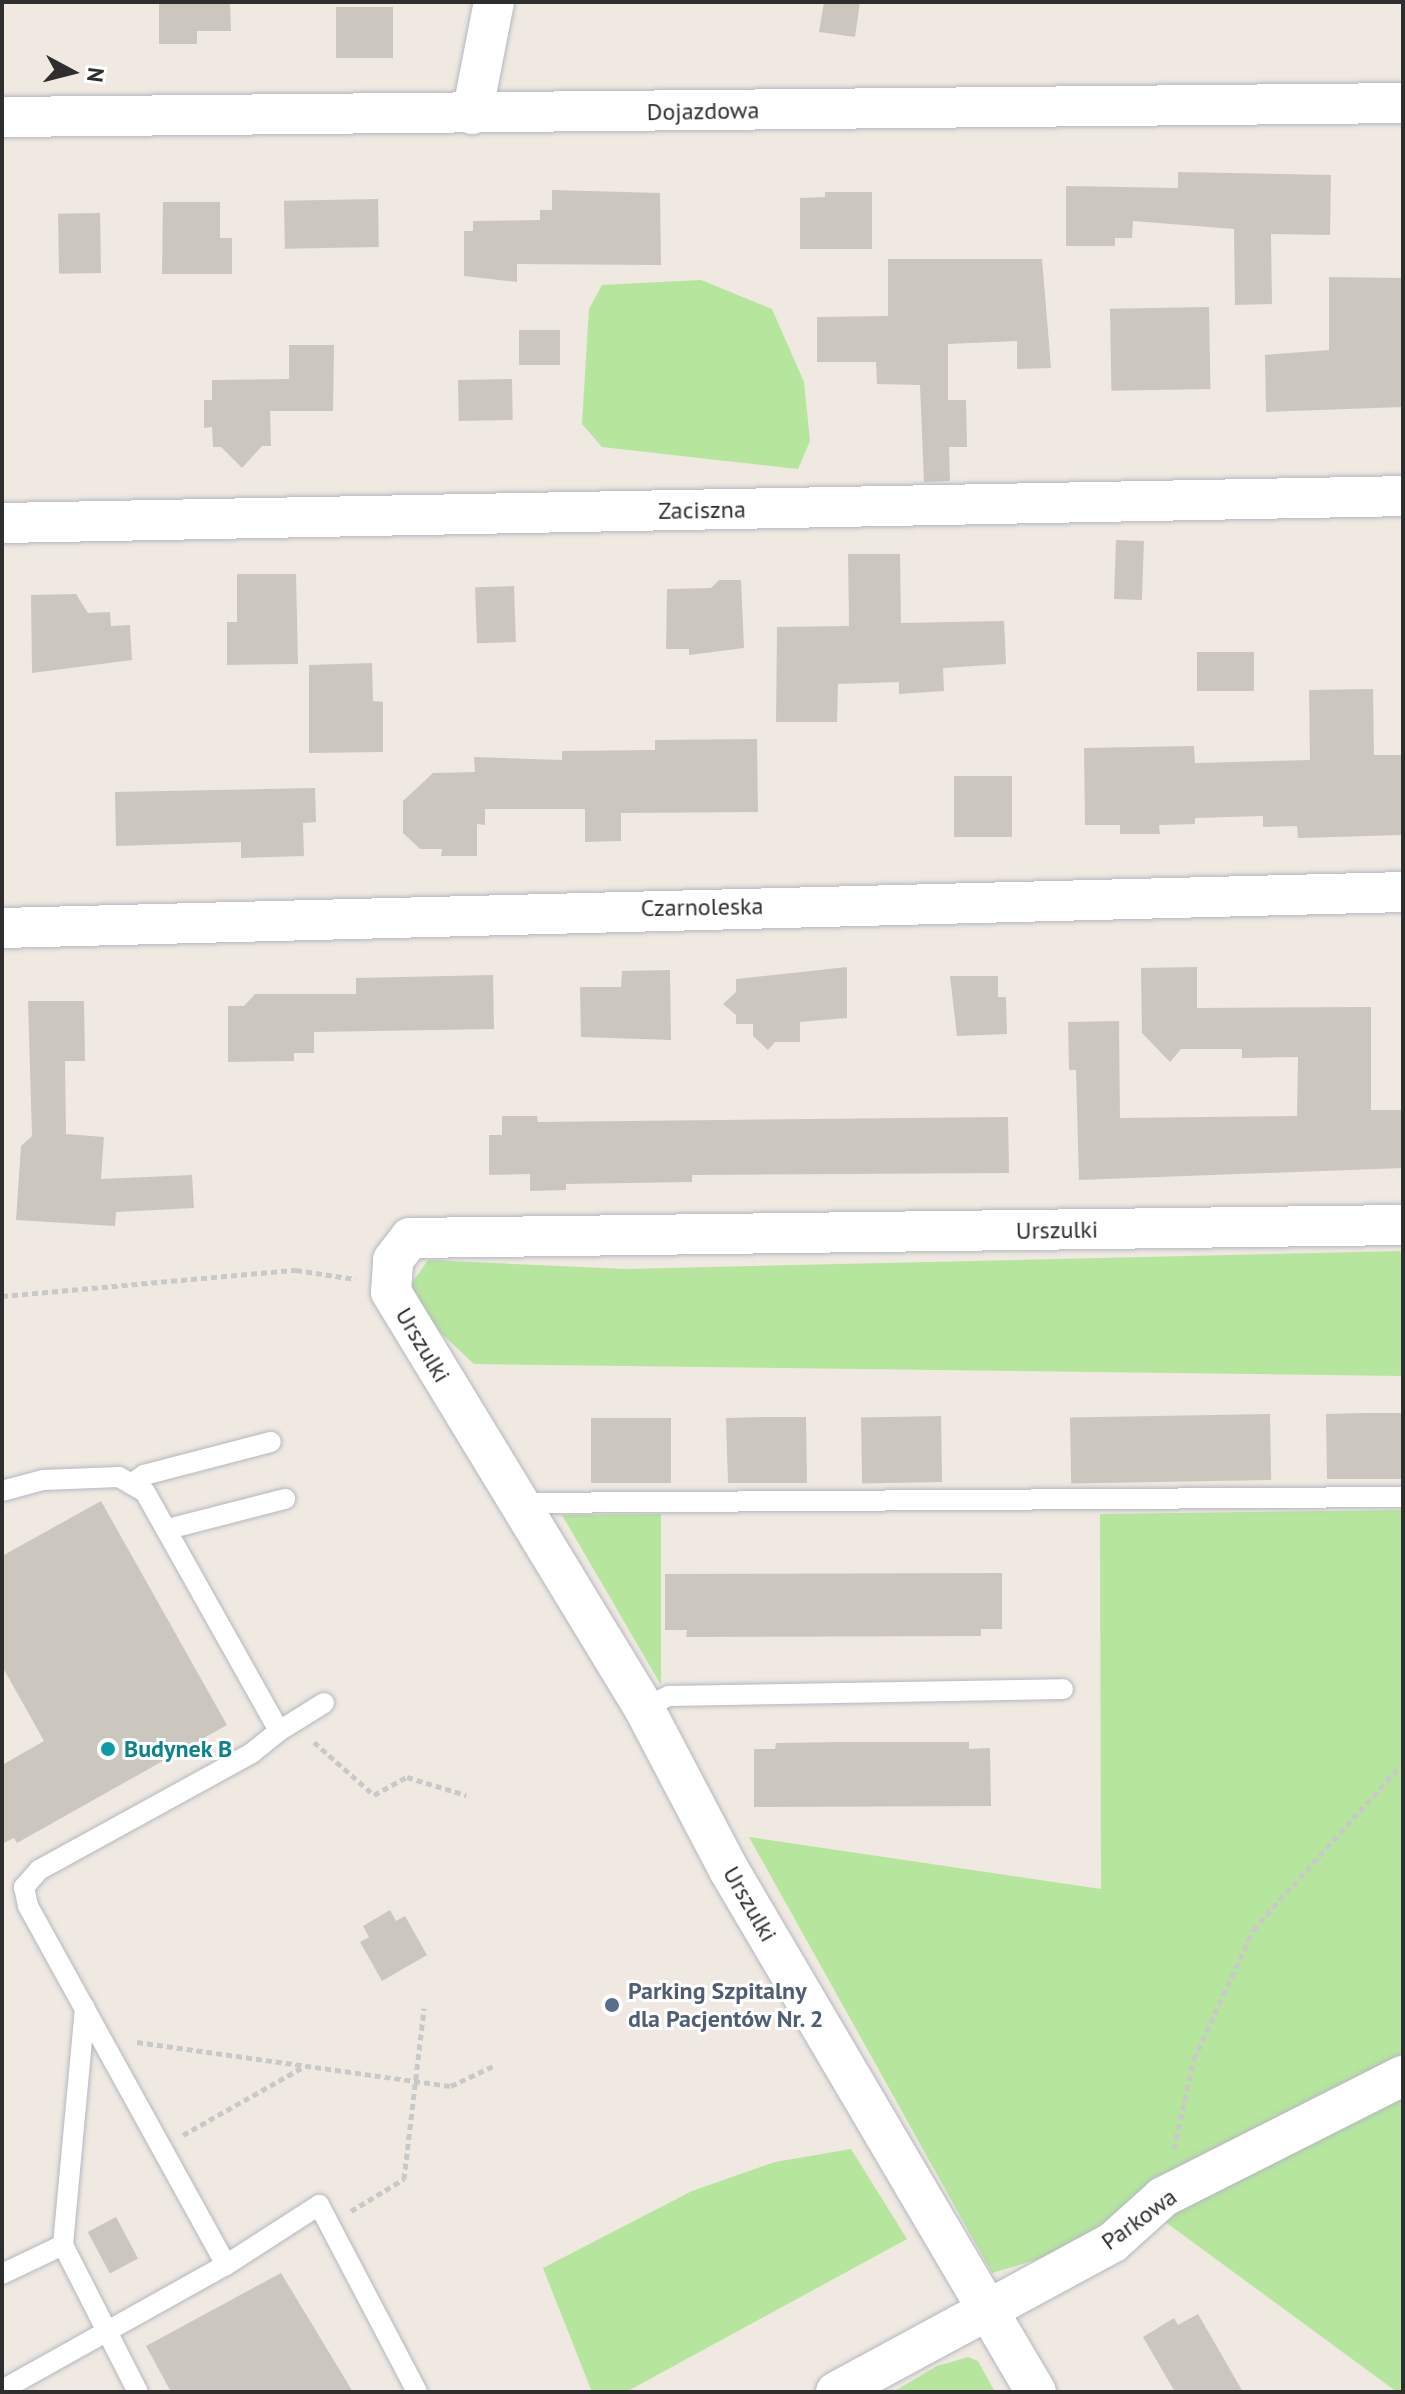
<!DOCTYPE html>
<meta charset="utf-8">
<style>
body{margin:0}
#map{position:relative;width:1405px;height:2394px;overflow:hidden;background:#efe9e1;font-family:"PT Sans",sans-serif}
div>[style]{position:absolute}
.green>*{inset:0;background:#b6e59e}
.building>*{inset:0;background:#cbc7bf;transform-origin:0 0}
.path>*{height:5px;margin-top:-2.5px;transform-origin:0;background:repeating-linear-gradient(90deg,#c9c9c9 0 6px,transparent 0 10px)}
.roads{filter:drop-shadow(0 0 2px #b4b7c1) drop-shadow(0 0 2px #b4b7c1)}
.service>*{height:20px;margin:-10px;padding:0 10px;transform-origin:10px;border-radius:10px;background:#fff}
.minor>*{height:40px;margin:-20px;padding:0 20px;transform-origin:20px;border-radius:20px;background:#fff}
.dots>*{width:22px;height:22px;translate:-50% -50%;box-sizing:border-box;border:4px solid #fff;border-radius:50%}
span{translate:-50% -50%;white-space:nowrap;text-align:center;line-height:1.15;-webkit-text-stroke:6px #fff;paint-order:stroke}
.street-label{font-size:24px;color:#2e2e2e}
.culture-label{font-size:24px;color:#0d838f;font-weight:700}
.left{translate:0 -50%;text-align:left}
.service-label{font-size:24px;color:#4e5e75;font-weight:700}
.frame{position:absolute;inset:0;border:4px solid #2e2e2e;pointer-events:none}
.north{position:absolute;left:32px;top:32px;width:80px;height:80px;-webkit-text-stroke:6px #fff;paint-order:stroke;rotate:97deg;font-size:22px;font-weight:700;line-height:32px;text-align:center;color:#2e2e2e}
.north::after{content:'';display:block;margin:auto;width:28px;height:36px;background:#2e2e2e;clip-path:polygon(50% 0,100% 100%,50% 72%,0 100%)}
</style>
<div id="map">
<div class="green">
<div style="clip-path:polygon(701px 280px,772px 309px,804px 382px,810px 441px,798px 469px,602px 447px,582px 424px,589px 309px,602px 285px)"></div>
<div style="clip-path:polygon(1403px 1251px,1403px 1376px,474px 1364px,441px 1333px,408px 1289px,428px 1260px,626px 1269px)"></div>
<div style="clip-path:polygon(1403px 1510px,1403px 2392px,1397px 2392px,1164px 2221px,992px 2273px,749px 1837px,1101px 1889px,1100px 1514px)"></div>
<div style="clip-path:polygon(661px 1514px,661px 1685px,562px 1515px)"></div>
<div style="clip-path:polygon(851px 2149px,907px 2239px,626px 2392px,592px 2392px,543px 2268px,692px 2191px,775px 2162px)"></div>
<div style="clip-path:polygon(968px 2357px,978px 2361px,995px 2392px,893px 2392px,937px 2366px)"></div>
</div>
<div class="building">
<div style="clip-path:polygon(159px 2px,230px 2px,231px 31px,197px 31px,197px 44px,159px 44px)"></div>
<div style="clip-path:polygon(824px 2px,860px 2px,855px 37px,819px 32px)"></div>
<div style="left:336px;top:7px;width:57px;height:51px"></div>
<div style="clip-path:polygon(1178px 172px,1331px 175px,1330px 235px,1271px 234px,1272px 304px,1235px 305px,1234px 229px,1133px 221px,1132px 238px,1115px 238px,1115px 246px,1066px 246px,1066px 186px,1178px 188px)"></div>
<div style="clip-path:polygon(552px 190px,660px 193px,661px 265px,517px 264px,517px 282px,464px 276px,464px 231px,473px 231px,473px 221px,540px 220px,540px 210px,552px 210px)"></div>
<div style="clip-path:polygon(825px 192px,872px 192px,872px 249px,800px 249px,800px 198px,825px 197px)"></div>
<div style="left:378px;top:199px;width:48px;height:94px;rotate:89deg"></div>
<div style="clip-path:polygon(163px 202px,220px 202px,220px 238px,232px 238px,232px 274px,162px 274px)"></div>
<div style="left:100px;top:213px;width:60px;height:42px;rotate:89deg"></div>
<div style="clip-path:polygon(888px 259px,1042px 259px,1051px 368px,1017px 369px,1017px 341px,948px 344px,948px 400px,966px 400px,967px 447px,949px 447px,950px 481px,924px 482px,920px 385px,877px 384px,876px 362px,817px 362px,817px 317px,888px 316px)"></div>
<div style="clip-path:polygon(1329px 277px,1403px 278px,1403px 407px,1266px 412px,1265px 355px,1329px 350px)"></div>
<div style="left:1209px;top:307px;width:82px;height:99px;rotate:89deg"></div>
<div style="left:519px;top:330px;width:41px;height:35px"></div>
<div style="clip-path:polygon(289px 345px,334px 345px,333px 411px,270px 411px,271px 446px,262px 446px,242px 468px,221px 447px,213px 447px,212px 427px,204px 428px,204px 400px,212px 400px,212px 380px,289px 379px)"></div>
<div style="left:512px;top:379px;width:41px;height:54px;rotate:89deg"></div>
<div style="left:1116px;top:540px;width:28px;height:59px;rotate:2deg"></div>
<div style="clip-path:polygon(848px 554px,900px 554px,901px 623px,1004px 621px,1006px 664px,943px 668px,944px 691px,899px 694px,899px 682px,838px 684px,837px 722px,776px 722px,777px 627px,849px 626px)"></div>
<div style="clip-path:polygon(237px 574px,296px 574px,298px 664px,227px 665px,227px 622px,237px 622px)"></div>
<div style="clip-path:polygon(719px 580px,741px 580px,744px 648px,689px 655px,689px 649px,666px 649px,667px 589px,711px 588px)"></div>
<div style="left:514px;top:586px;width:56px;height:39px;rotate:88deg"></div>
<div style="clip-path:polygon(76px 594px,88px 613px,110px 612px,111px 626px,130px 625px,132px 660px,32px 673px,31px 595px)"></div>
<div style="left:1197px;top:652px;width:57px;height:39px"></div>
<div style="clip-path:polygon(372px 663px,373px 701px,383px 702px,383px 752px,309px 753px,309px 665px)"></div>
<div style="clip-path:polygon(1373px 689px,1374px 755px,1403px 755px,1403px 835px,1298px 838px,1297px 826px,1263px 827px,1263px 816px,1195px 818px,1195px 824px,1159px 825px,1160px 834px,1120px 834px,1120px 825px,1085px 825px,1084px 748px,1194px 746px,1195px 763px,1310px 760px,1309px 690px)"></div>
<div style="clip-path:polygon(757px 739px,758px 812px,621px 813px,621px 841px,585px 842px,585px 809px,485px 809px,485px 825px,477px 824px,477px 856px,441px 856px,442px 849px,420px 849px,403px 833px,403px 801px,433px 773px,475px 772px,474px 757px,562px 760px,562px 751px,655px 750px,655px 740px)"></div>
<div style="left:1012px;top:776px;width:61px;height:58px;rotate:90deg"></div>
<div style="clip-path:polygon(315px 788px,316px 822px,303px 823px,304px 856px,241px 858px,241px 842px,116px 846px,115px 792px)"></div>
<div style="clip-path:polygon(847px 967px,847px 1018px,800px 1022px,800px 1042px,775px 1042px,768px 1050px,753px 1036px,753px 1024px,736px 1024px,736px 1015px,723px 1004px,736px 992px,736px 979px)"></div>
<div style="clip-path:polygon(1197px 967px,1197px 1008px,1371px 1007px,1371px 1110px,1403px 1110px,1403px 1168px,1079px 1180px,1076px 1070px,1069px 1070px,1068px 1022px,1119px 1021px,1120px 1118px,1297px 1116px,1298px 1057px,1242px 1058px,1242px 1049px,1181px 1049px,1170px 1062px,1142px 1033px,1141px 968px)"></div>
<div style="clip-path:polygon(670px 970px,671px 1040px,581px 1037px,580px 987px,621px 987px,622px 971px)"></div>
<div style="clip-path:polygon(493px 975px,494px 1029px,314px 1032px,314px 1053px,294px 1053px,294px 1061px,228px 1062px,228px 1006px,244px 1006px,255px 994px,356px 994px,356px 978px)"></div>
<div style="clip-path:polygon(950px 976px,998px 976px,998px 997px,1006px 997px,1007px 1034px,957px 1036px)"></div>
<div style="clip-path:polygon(28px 1001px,84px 1001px,85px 1061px,65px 1061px,66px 1134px,104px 1137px,101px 1179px,192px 1175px,194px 1208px,116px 1212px,115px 1226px,16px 1220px,21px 1146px,32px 1136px)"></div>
<div style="clip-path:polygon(502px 1116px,537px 1116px,538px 1122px,1008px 1117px,1009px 1173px,692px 1175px,692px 1182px,566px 1184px,566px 1190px,530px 1191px,530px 1174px,489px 1175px,489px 1135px,502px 1135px)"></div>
<div style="clip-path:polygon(1365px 1413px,1403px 1413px,1403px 1479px,1327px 1479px,1326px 1414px)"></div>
<div style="left:1270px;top:1414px;width:66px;height:200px;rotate:89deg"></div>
<div style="left:941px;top:1416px;width:66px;height:80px;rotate:89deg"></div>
<div style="clip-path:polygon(765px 1417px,806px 1417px,807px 1483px,728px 1483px,726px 1418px)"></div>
<div style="left:591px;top:1418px;width:80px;height:65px"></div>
<div style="clip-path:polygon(101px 1501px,227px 1725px,17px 1843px,14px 1838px,2px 1844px,2px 1765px,44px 1741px,2px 1666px,2px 1556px)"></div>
<div style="clip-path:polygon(1002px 1573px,1002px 1629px,981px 1629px,981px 1636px,686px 1637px,687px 1630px,665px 1630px,665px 1574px)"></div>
<div style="clip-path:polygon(845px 1742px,969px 1742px,969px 1749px,990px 1748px,991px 1806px,754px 1807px,754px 1749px,775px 1749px,776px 1743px)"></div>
<div style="clip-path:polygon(390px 1910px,396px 1921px,405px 1916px,427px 1955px,382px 1981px,360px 1942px,369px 1937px,363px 1926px)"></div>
<div style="left:116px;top:2217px;width:47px;height:32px;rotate:62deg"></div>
<div style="clip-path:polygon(281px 2273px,353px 2392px,171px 2392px,146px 2346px)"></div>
<div style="clip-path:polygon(1198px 2314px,1243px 2392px,1175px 2392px,1143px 2337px,1174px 2318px,1178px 2325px)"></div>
</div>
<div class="path">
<div style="left:2px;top:1296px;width:295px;rotate:-5.1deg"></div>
<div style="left:296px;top:1270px;width:60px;rotate:8.7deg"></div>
<div style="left:314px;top:1742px;width:80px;rotate:41.5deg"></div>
<div style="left:374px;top:1795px;width:38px;rotate:-29deg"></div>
<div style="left:407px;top:1777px;width:62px;rotate:17deg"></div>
<div style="left:137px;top:2042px;width:317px;rotate:8deg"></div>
<div style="left:451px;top:2086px;width:49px;rotate:-25.5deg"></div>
<div style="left:183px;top:2135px;width:138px;rotate:-29.5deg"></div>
<div style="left:1174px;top:2149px;width:92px;rotate:-77.5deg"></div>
<div style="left:1194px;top:2059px;width:142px;rotate:-65.4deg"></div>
<div style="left:1253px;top:1930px;width:224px;rotate:-48.1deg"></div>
<div style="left:351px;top:2211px;width:62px;rotate:-31.1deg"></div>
<div style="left:404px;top:2179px;width:172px;rotate:-83.3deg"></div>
</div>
<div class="roads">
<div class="service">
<div style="left:131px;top:1484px;width:16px;rotate:-35deg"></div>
<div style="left:144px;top:1475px;width:131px;rotate:-14.6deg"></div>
<div style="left:2px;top:1491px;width:42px;rotate:-15deg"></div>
<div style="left:43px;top:1480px;width:76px;rotate:-2.3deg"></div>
<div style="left:119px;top:1477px;width:30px;rotate:30deg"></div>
<div style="left:145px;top:1492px;width:274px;rotate:60.7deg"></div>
<div style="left:279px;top:1731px;width:35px;rotate:141deg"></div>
<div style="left:252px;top:1753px;width:243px;rotate:151.2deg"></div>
<div style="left:39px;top:1870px;width:23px;rotate:131deg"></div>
<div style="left:24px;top:1887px;width:19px;rotate:78deg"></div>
<div style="left:28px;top:1906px;width:410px;rotate:61.1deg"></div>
<div style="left:519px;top:1503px;width:884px;rotate:-0.39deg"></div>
<div style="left:168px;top:1529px;width:121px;rotate:-14.4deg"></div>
<div style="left:644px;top:1708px;width:28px;rotate:-26deg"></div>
<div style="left:669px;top:1696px;width:394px;rotate:-1deg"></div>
<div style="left:279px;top:1731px;width:53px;rotate:-31.9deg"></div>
<div style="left:63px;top:2245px;width:165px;rotate:63deg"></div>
<div style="left:2px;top:2274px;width:68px;rotate:-25.4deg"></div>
<div style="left:63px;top:2245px;width:238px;rotate:-84.7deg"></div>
<div style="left:2px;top:2390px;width:257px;rotate:-29.2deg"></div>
<div style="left:226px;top:2265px;width:111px;rotate:-32.8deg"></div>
<div style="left:319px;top:2205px;width:211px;rotate:62.3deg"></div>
</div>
<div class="minor">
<div style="left:472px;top:114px;width:114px;rotate:-78.9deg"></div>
<div style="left:2px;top:117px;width:1401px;rotate:-0.57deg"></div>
<div style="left:2px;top:523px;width:1401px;rotate:-1.1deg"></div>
<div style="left:2px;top:928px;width:1401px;rotate:-1.47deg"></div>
<div style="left:836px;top:2392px;width:315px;rotate:-28.4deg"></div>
<div style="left:1113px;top:2242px;width:67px;rotate:-42deg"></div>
<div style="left:1163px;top:2197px;width:269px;rotate:-26.8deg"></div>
<div style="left:1036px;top:2392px;width:606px;rotate:-120.46deg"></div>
<div style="left:729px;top:1870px;width:183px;rotate:-117.7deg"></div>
<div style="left:644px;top:1708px;width:487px;rotate:-121.3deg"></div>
<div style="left:391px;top:1292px;width:32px;rotate:-86deg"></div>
<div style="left:393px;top:1260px;width:28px;rotate:-52deg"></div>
<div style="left:410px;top:1238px;width:993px;rotate:-0.75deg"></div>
</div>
</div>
<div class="dots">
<div style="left:108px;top:1749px;background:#0f9aa8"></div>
<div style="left:612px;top:2005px;background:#5c6f8a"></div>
</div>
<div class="street-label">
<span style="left:703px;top:111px;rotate:-1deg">Dojazdowa</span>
<span style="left:702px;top:510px;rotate:-1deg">Zaciszna</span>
<span style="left:702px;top:907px;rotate:-1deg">Czarnoleska</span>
<span style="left:1057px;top:1230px;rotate:-1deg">Urszulki</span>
<span style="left:423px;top:1345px;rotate:59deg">Urszulki</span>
<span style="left:750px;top:1904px;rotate:60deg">Urszulki</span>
<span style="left:1139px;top:2219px;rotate:-36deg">Parkowa</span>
</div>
<div class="culture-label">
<span class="left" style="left:124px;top:1749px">Budynek B</span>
</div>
<div class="service-label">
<span class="left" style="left:628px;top:2005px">Parking Szpitalny<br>dla Pacjentów Nr. 2</span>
</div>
<div class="frame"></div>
<div class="north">N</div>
</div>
